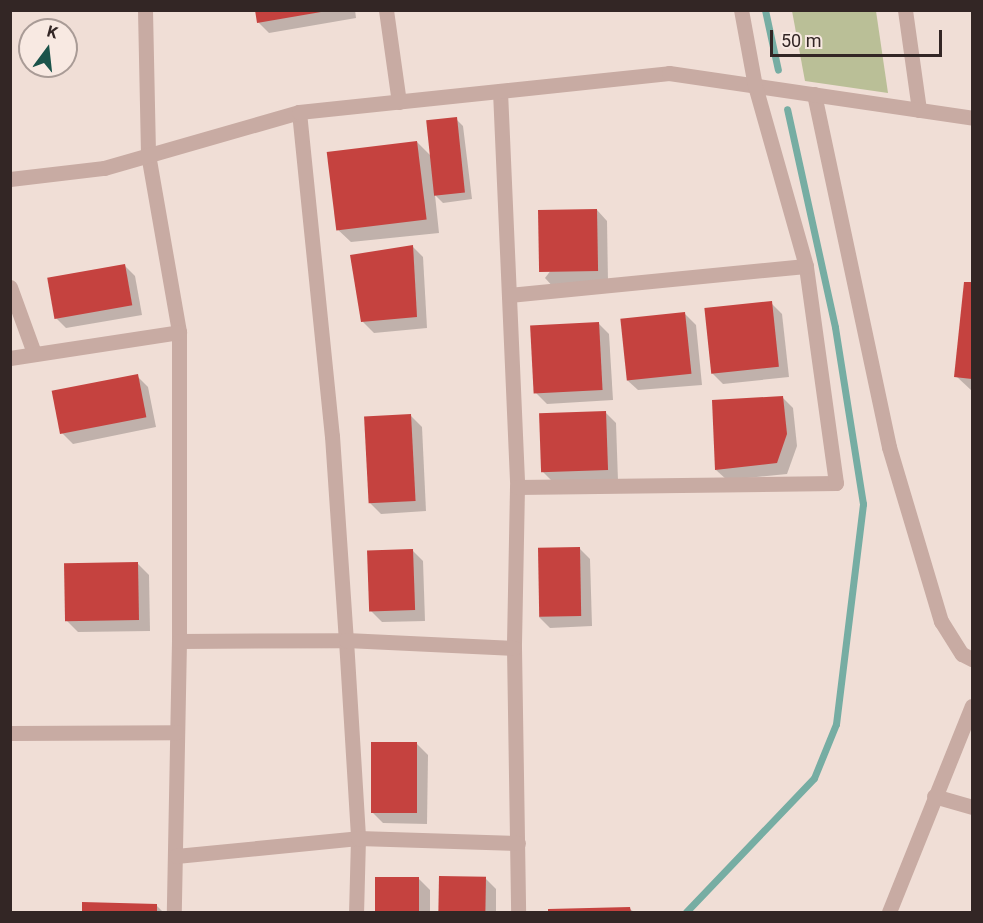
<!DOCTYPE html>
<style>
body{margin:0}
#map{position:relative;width:983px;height:923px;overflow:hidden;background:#f0ded6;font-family:Roboto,sans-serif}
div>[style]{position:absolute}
.green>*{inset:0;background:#babf97}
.shadow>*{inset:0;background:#0003}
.stream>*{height:7px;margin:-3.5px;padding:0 3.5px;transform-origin:3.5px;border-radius:3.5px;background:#76ada3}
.building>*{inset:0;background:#c5423f;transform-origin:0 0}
.minor>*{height:15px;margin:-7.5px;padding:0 7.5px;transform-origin:7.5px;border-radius:7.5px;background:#c8aba3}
span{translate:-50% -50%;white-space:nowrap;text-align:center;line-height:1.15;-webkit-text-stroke:6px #f8e9e2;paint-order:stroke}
.frame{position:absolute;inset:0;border:12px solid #332625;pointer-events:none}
.north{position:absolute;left:18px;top:18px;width:60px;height:60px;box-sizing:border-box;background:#f8e9e2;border:2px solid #a99b96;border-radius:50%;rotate:15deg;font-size:16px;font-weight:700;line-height:24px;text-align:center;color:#332625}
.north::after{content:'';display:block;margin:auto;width:21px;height:27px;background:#1b534a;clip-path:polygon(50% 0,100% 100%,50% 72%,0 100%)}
.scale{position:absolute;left:770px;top:30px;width:172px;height:27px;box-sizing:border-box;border:3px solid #332625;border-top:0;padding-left:8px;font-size:18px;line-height:21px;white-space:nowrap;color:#332625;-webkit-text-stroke:4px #f8e9e2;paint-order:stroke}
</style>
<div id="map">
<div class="green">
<div style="clip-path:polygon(792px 11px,876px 11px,888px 93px,805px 81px)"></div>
</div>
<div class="shadow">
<div style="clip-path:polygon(256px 10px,355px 10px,356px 18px,269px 33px,258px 22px)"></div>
<div style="clip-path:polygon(456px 119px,463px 126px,472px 199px,443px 203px,435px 195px,439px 233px,351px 242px,336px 228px,417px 142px,432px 157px)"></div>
<div style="clip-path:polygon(597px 210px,607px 221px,608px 282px,555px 289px,545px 278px)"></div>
<div style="clip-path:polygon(412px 246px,423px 257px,427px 328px,374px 333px,363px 322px)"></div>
<div style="clip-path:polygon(124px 265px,135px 276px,142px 315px,66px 328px,55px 317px)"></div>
<div style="clip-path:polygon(966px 283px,972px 284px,972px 391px,956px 376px)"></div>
<div style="clip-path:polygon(771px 303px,782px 314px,789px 377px,723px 384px,712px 373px)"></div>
<div style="clip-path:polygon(685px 314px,696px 325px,702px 385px,638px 390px,627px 380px)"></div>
<div style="clip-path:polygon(598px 323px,609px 334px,613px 400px,547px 404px,536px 393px)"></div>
<div style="clip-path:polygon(137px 376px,148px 387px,156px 427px,73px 444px,62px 433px,54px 392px)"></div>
<div style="clip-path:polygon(782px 397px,793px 408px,797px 446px,787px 474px,727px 480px,716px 470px)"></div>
<div style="clip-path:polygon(605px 412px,616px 423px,618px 481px,554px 483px,543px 472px)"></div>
<div style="clip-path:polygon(411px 416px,422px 427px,426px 511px,381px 514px,370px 503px)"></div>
<div style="clip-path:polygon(579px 548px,590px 559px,592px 626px,550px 628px,539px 617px)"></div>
<div style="clip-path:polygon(412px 550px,423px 561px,425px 621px,382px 622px,371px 611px)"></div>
<div style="clip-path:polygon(138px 564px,149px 575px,150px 631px,78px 632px,67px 621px)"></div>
<div style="clip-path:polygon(417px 744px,428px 755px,427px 824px,383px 823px,372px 812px)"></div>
<div style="clip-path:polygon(441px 878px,485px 878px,496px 889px,496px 912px,440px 912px)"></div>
<div style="clip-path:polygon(376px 879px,419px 879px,430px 890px,430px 912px,377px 912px)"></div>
<div style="clip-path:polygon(83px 903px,156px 905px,163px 912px,83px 912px)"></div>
<div style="clip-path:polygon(630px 909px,634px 912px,550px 912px,550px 910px)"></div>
</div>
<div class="stream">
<div style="left:765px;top:10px;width:61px;rotate:77.8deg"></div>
<div style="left:686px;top:912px;width:185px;rotate:-46.3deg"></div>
<div style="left:814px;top:778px;width:58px;rotate:-67.8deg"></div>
<div style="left:836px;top:724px;width:222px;rotate:-83deg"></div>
<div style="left:863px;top:504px;width:179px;rotate:-99deg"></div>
<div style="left:835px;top:327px;width:223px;rotate:-102.4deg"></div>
</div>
<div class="building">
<div style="clip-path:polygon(255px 10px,321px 10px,321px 12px,257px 23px)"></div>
<div style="left:457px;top:117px;width:76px;height:31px;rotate:84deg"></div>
<div style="left:417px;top:141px;width:79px;height:91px;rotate:83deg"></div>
<div style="left:597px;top:209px;width:62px;height:59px;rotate:89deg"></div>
<div style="clip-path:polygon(413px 245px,417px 317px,361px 322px,350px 255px)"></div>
<div style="left:125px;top:264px;width:42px;height:79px;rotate:80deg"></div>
<div style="clip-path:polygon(964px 282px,972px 282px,972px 379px,954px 377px)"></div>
<div style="left:772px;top:301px;width:66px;height:68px;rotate:84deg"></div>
<div style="left:685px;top:312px;width:62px;height:65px;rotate:84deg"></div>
<div style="left:599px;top:322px;width:68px;height:69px;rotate:87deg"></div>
<div style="left:138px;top:374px;width:44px;height:88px;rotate:79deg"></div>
<div style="clip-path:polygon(783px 396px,787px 434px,777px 463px,715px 470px,712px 400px)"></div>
<div style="left:606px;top:411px;width:59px;height:67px;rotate:88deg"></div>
<div style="left:411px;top:414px;width:87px;height:47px;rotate:87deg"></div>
<div style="left:580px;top:547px;width:69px;height:42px;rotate:89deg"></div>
<div style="left:413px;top:549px;width:61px;height:46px;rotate:88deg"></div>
<div style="left:138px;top:562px;width:58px;height:74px;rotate:89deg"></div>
<div style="left:371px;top:742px;width:46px;height:71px"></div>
<div style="left:439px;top:876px;width:47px;height:36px;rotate:1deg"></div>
<div style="left:375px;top:877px;width:44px;height:35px"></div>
<div style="clip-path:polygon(82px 902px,157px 904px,157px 912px,82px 912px)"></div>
<div style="clip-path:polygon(630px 907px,631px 912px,548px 912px,548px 909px)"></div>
</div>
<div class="minor">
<div style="left:145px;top:10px;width:144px;rotate:88.8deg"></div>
<div style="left:148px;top:154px;width:181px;rotate:80.1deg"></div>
<div style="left:179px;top:332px;width:309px;rotate:90deg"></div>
<div style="left:179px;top:641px;width:271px;rotate:91.1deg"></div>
<div style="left:386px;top:10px;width:93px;rotate:82deg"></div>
<div style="left:905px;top:10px;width:101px;rotate:82deg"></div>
<div style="left:500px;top:91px;width:396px;rotate:87.5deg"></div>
<div style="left:517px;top:487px;width:161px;rotate:91.1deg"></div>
<div style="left:514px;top:648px;width:264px;rotate:89.1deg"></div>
<div style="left:814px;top:94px;width:361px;rotate:78deg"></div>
<div style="left:889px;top:447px;width:182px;rotate:73.4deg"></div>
<div style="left:941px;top:621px;width:39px;rotate:58deg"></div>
<div style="left:962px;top:654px;width:11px;rotate:27deg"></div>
<div style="left:299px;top:112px;width:326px;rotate:84.2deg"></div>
<div style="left:332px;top:436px;width:204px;rotate:86.1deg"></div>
<div style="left:346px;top:640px;width:198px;rotate:86.5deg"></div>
<div style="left:358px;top:838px;width:74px;rotate:91.5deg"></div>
<div style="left:10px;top:179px;width:95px;rotate:-6.7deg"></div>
<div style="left:104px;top:168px;width:203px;rotate:-16deg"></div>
<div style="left:299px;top:112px;width:372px;rotate:-6deg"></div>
<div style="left:669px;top:73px;width:306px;rotate:8.4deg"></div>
<div style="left:10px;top:287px;width:70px;rotate:70deg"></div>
<div style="left:509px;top:295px;width:298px;rotate:-5.6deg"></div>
<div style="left:10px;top:358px;width:171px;rotate:-8.7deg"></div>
<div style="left:517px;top:487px;width:319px;rotate:-0.7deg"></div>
<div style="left:836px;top:483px;width:219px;rotate:-97.9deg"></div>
<div style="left:806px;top:266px;width:187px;rotate:-105.8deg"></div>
<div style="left:755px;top:86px;width:77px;rotate:-100.4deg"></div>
<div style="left:179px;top:641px;width:167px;rotate:-0.3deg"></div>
<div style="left:346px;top:640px;width:168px;rotate:2.7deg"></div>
<div style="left:10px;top:733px;width:167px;rotate:-0.3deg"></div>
<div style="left:934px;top:796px;width:40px;rotate:16deg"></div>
<div style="left:176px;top:856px;width:183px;rotate:-5.6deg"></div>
<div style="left:358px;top:838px;width:160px;rotate:1.8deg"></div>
<div style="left:889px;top:912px;width:222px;rotate:-68.1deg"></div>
</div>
<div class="frame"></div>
<div class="north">K</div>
<div class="scale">50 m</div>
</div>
